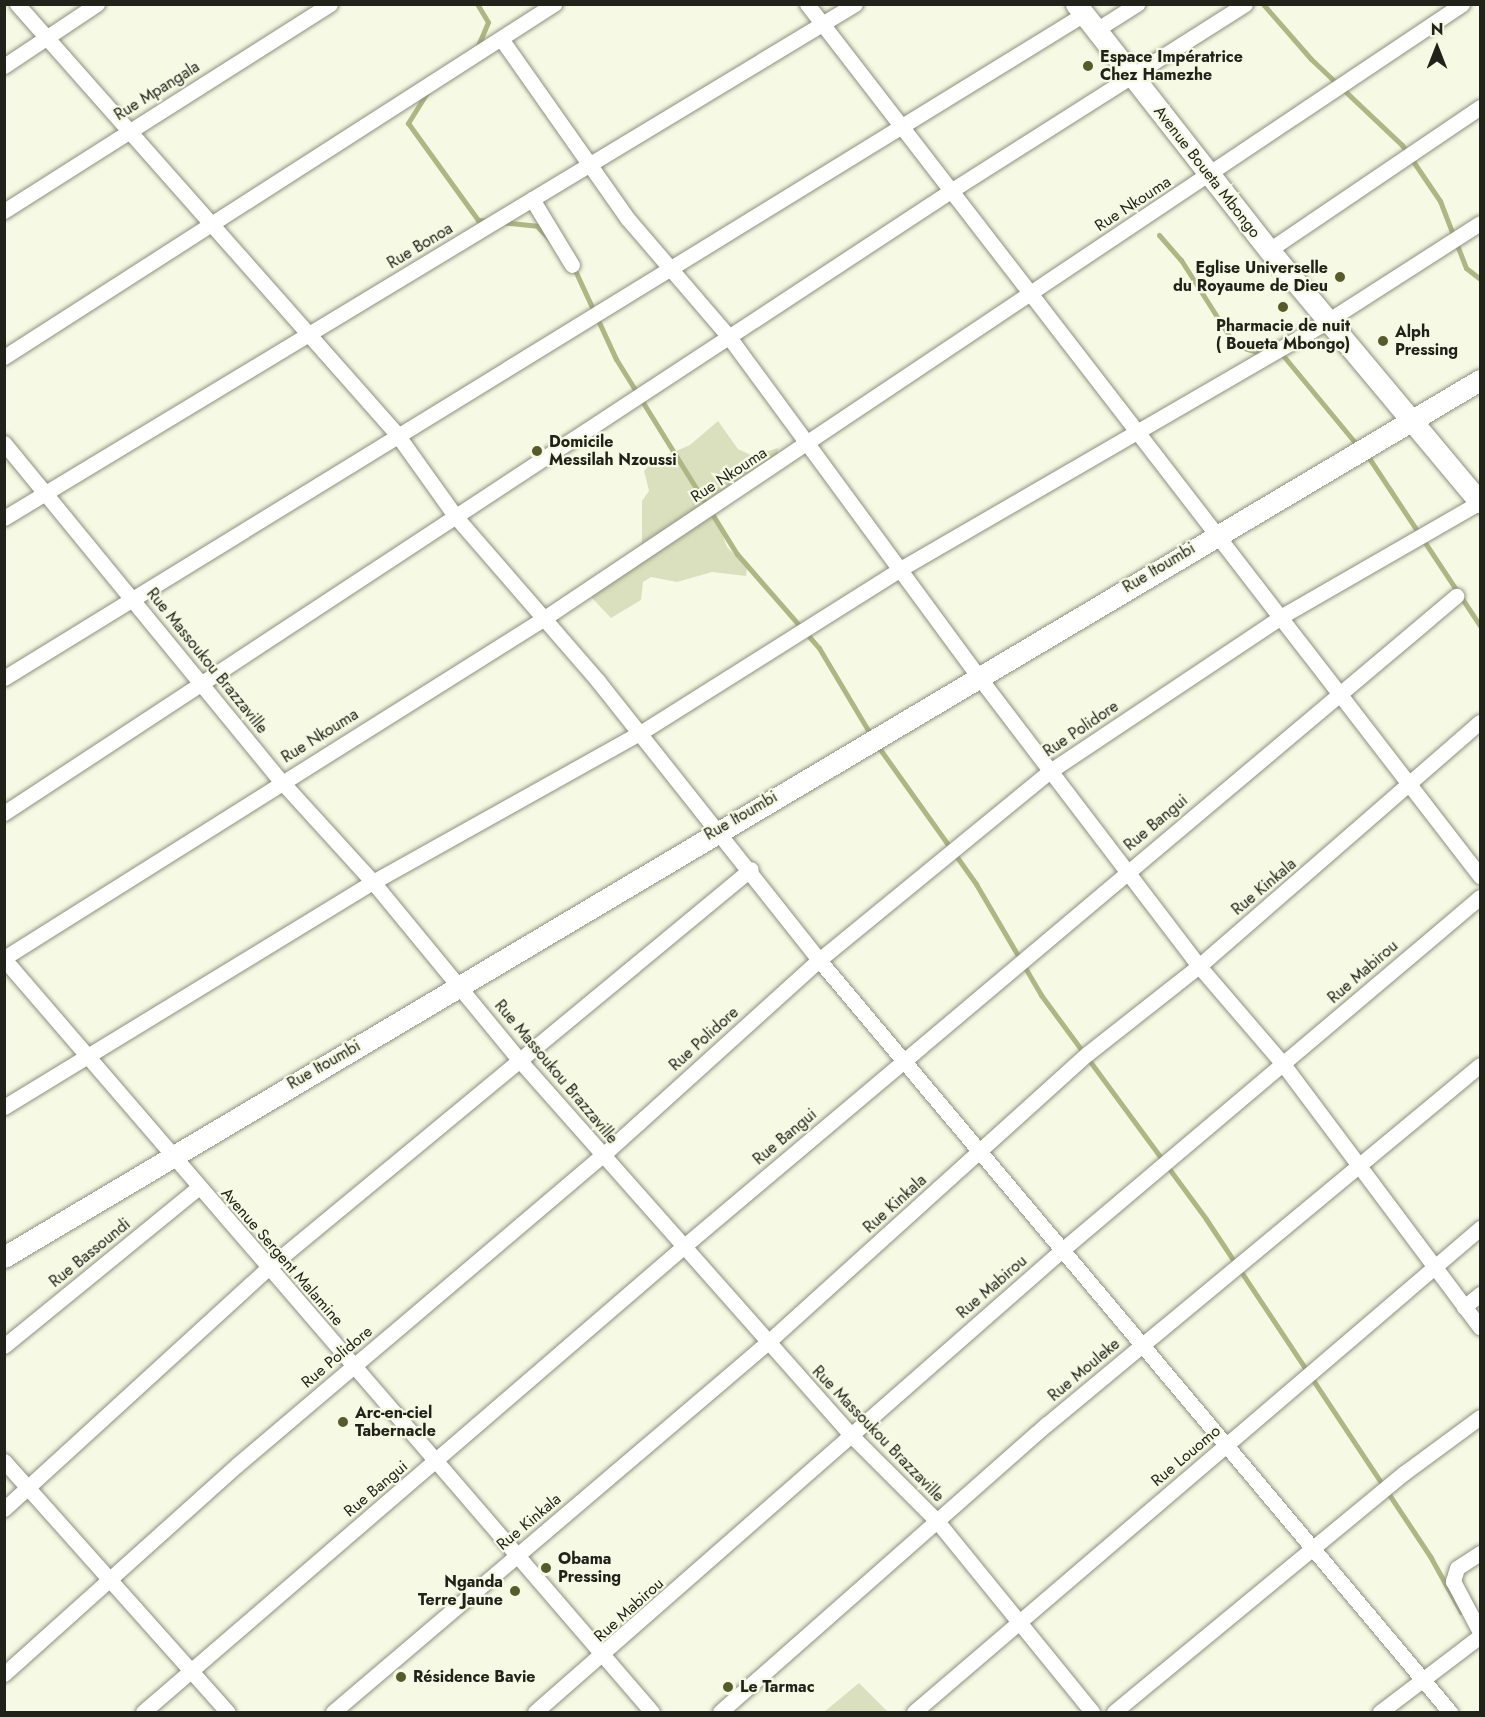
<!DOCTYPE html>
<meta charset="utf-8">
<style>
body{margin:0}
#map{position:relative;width:1485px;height:1717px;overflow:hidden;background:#f6fae4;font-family:Jost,sans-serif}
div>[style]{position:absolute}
.green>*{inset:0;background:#dae0bd}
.stream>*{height:5px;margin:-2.5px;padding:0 2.5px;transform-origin:2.5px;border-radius:2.5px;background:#aeb683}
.roads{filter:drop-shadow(0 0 2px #8d907d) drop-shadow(0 0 2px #8d907d)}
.street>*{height:15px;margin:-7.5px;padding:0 7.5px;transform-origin:7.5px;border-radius:7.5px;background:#fff}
.secondary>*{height:21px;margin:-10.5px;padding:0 10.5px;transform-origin:10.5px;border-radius:10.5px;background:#fff}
.dots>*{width:16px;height:16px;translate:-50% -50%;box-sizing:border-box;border:3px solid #f6fae4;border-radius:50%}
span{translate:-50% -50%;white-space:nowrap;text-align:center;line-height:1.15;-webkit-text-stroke:4.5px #f6fae4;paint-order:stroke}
.poi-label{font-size:16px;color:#21221a;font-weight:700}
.left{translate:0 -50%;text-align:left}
.right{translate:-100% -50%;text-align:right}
.street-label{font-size:16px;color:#21221a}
.frame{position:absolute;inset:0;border:6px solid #21221a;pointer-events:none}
.north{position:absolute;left:1407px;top:18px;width:60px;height:60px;-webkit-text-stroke:4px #f6fae4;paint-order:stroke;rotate:0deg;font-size:16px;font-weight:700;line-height:24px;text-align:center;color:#21221a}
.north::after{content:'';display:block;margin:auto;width:21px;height:27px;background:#21221a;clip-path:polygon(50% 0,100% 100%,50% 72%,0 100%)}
</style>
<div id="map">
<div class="green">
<div style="clip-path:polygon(718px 421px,738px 449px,753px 456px,778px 448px,777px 459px,711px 504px,727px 547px,747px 567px,746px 576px,712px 572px,677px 582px,651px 577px,643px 582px,641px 600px,611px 618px,591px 597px,617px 577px,642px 542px,642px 501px,649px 491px,644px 471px,653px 461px,690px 445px)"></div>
<div style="clip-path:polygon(859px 1683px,888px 1712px,824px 1712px)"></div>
</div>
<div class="stream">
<div style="left:1263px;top:4px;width:73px;rotate:48.9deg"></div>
<div style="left:1311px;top:59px;width:125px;rotate:43.4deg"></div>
<div style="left:1402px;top:145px;width:68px;rotate:55.8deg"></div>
<div style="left:1440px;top:201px;width:72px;rotate:68.8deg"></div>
<div style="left:1466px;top:268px;width:18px;rotate:38deg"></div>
<div style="left:477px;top:48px;width:28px;rotate:-67deg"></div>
<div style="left:488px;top:22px;width:21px;rotate:-121deg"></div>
<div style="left:428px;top:91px;width:38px;rotate:122deg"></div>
<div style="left:408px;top:123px;width:120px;rotate:54.2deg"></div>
<div style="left:478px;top:220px;width:11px;rotate:5deg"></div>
<div style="left:501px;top:222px;width:36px;rotate:6deg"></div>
<div style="left:537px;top:226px;width:18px;rotate:47deg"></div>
<div style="left:1159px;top:235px;width:33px;rotate:49deg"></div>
<div style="left:1181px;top:260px;width:101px;rotate:57.6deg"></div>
<div style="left:1235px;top:345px;width:29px;rotate:18deg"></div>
<div style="left:573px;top:266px;width:102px;rotate:65.2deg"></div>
<div style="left:616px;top:359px;width:229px;rotate:58.2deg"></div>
<div style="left:737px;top:554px;width:125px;rotate:48.9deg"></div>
<div style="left:819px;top:648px;width:104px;rotate:59.2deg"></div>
<div style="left:1281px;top:353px;width:121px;rotate:50.4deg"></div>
<div style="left:1367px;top:455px;width:205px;rotate:56.5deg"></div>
<div style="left:877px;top:745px;width:171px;rotate:54.5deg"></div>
<div style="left:976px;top:884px;width:129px;rotate:59.6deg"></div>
<div style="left:1041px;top:995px;width:278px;rotate:53.6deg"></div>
<div style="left:1206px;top:1219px;width:407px;rotate:56.4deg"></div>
<div style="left:1431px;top:1558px;width:62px;rotate:60.9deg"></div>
</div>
<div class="roads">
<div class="street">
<div style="left:17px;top:4px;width:572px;rotate:48.54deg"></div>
<div style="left:396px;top:433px;width:103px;rotate:54.5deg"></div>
<div style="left:456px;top:517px;width:217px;rotate:49.1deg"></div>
<div style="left:598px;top:681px;width:356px;rotate:51.6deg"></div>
<div style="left:819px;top:960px;width:982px;rotate:50deg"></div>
<div style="left:807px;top:4px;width:1102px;rotate:52.34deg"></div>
<div style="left:1096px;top:30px;width:49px;rotate:-32.4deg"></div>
<div style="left:502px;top:40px;width:219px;rotate:54.9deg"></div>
<div style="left:628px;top:219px;width:155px;rotate:49.4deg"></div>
<div style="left:729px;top:337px;width:421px;rotate:53.7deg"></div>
<div style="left:978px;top:676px;width:365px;rotate:52.7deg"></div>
<div style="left:1199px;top:966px;width:129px;rotate:49.4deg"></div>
<div style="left:1283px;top:1064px;width:329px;rotate:53.2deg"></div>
<div style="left:4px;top:66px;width:112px;rotate:-33.7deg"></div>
<div style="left:532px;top:199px;width:77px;rotate:58.8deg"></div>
<div style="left:4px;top:211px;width:386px;rotate:-32.4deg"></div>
<div style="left:1269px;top:250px;width:255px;rotate:-34.1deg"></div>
<div style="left:4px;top:357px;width:654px;rotate:-32.69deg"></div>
<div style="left:4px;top:443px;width:437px;rotate:50.7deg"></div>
<div style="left:281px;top:781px;width:137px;rotate:47.7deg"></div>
<div style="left:373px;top:882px;width:233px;rotate:50.6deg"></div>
<div style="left:521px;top:1062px;width:497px;rotate:48.5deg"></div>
<div style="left:850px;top:1434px;width:123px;rotate:45deg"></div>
<div style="left:937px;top:1521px;width:246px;rotate:50.9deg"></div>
<div style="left:4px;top:518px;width:994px;rotate:-31.13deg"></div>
<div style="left:4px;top:678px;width:1268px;rotate:-31.58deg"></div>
<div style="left:4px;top:813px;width:1134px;rotate:-33.31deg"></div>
<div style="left:952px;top:190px;width:347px;rotate:-32.4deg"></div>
<div style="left:4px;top:958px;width:637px;rotate:-32.17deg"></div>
<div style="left:543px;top:619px;width:1106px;rotate:-33.79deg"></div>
<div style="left:4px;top:959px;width:993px;rotate:49.29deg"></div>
<div style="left:4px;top:1107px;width:432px;rotate:-31.4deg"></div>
<div style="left:373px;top:882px;width:306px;rotate:-29.2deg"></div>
<div style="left:640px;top:733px;width:310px;rotate:-32.2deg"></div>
<div style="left:902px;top:568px;width:494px;rotate:-30.1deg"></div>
<div style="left:1329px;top:320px;width:179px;rotate:-32.7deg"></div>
<div style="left:1464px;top:1307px;width:21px;rotate:-39deg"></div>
<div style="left:4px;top:1346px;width:250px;rotate:-39.2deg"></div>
<div style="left:4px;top:1461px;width:336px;rotate:48.3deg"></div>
<div style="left:4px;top:1509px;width:357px;rotate:-42.4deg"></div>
<div style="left:268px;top:1268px;width:626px;rotate:-39.56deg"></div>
<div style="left:1480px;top:1553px;width:27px;rotate:147deg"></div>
<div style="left:1457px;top:1568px;width:14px;rotate:107deg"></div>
<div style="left:1453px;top:1581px;width:58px;rotate:62.1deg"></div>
<div style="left:4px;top:1674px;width:313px;rotate:-41.9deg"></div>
<div style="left:237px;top:1465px;width:480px;rotate:-40.3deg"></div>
<div style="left:603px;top:1155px;width:291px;rotate:-42.1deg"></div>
<div style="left:819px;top:960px;width:298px;rotate:-39.3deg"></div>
<div style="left:1050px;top:771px;width:279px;rotate:-33.7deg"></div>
<div style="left:1282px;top:616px;width:228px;rotate:-29.9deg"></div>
<div style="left:143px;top:1712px;width:713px;rotate:-40.73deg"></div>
<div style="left:683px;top:1247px;width:1011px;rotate:-40.1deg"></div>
<div style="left:333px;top:1712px;width:571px;rotate:-40.38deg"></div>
<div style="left:768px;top:1342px;width:430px;rotate:-42.1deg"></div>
<div style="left:1087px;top:1054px;width:142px;rotate:-38.2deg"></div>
<div style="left:1199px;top:966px;width:372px;rotate:-41deg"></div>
<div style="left:535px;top:1712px;width:701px;rotate:-41.24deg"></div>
<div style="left:1062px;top:1250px;width:547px;rotate:-40.18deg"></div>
<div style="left:720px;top:1712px;width:436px;rotate:-41.4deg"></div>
<div style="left:1047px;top:1424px;width:562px;rotate:-39.66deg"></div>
<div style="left:914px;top:1712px;width:745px;rotate:-40.53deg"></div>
<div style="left:1114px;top:1712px;width:376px;rotate:-39.5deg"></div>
<div style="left:1404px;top:1473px;width:94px;rotate:-36.4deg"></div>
<div style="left:1380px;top:1712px;width:126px;rotate:-37.2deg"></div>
</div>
<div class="secondary">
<div style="left:1076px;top:4px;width:313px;rotate:51.9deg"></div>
<div style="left:1269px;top:250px;width:329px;rotate:50.1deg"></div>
<div style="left:4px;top:1257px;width:1717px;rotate:-30.72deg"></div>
</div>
</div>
<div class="dots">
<div style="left:1088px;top:66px;background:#555b29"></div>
<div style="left:1340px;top:277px;background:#555b29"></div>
<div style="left:1283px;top:307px;background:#555b29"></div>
<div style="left:1383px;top:341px;background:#555b29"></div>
<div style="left:537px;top:451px;background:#555b29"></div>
<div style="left:343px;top:1422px;background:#555b29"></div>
<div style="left:546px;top:1568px;background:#555b29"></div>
<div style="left:515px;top:1591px;background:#555b29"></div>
<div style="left:401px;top:1677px;background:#555b29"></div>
<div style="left:728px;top:1687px;background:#555b29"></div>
</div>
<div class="poi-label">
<span class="left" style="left:1100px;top:66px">Espace Impératrice<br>Chez Hamezhe</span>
<span class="right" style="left:1328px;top:277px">Eglise Universelle<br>du Royaume de Dieu</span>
<span style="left:1283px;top:335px">Pharmacie de nuit<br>( Boueta Mbongo)</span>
<span class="left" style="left:1395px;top:341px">Alph<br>Pressing</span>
<span class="left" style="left:549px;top:451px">Domicile<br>Messilah Nzoussi</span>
<span class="left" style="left:355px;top:1422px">Arc-en-ciel<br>Tabernacle</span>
<span class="left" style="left:558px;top:1568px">Obama<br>Pressing</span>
<span class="right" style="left:503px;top:1591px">Nganda<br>Terre Jaune</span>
<span class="left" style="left:413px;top:1677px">Résidence Bavie</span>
<span class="left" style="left:740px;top:1687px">Le Tarmac</span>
</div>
<div class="street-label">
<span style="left:157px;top:91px;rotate:-32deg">Rue Mpangala</span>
<span style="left:1207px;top:172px;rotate:52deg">Avenue Boueta Mbongo</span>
<span style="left:1133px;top:204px;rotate:-33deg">Rue Nkouma</span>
<span style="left:420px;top:246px;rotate:-31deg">Rue Bonoa</span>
<span style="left:729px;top:475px;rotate:-33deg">Rue Nkouma</span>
<span style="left:1159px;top:568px;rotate:-31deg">Rue Itoumbi</span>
<span style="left:207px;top:661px;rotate:51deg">Rue Massoukou Brazzaville</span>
<span style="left:1081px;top:729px;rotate:-34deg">Rue Polidore</span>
<span style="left:320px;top:736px;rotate:-32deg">Rue Nkouma</span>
<span style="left:741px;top:816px;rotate:-30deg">Rue Itoumbi</span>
<span style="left:1156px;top:823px;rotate:-40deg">Rue Bangui</span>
<span style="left:1264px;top:887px;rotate:-40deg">Rue Kinkala</span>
<span style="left:1363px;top:972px;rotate:-41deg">Rue Mabirou</span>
<span style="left:704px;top:1039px;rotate:-42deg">Rue Polidore</span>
<span style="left:324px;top:1065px;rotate:-30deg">Rue Itoumbi</span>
<span style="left:556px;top:1072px;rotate:50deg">Rue Massoukou Brazzaville</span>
<span style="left:785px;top:1137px;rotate:-40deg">Rue Bangui</span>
<span style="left:895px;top:1204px;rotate:-42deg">Rue Kinkala</span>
<span style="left:90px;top:1253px;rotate:-39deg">Rue Bassoundi</span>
<span style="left:282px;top:1257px;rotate:49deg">Avenue Sergent Malamine</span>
<span style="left:992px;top:1287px;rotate:-41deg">Rue Mabirou</span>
<span style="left:337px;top:1357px;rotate:-40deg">Rue Polidore</span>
<span style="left:1084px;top:1370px;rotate:-40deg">Rue Mouleke</span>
<span style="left:878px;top:1434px;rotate:46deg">Rue Massoukou Brazzaville</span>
<span style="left:1186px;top:1456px;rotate:-40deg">Rue Louomo</span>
<span style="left:376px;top:1489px;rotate:-40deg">Rue Bangui</span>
<span style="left:529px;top:1522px;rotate:-40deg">Rue Kinkala</span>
<span style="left:629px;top:1610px;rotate:-42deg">Rue Mabirou</span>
</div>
<div class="frame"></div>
<div class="north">N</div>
</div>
